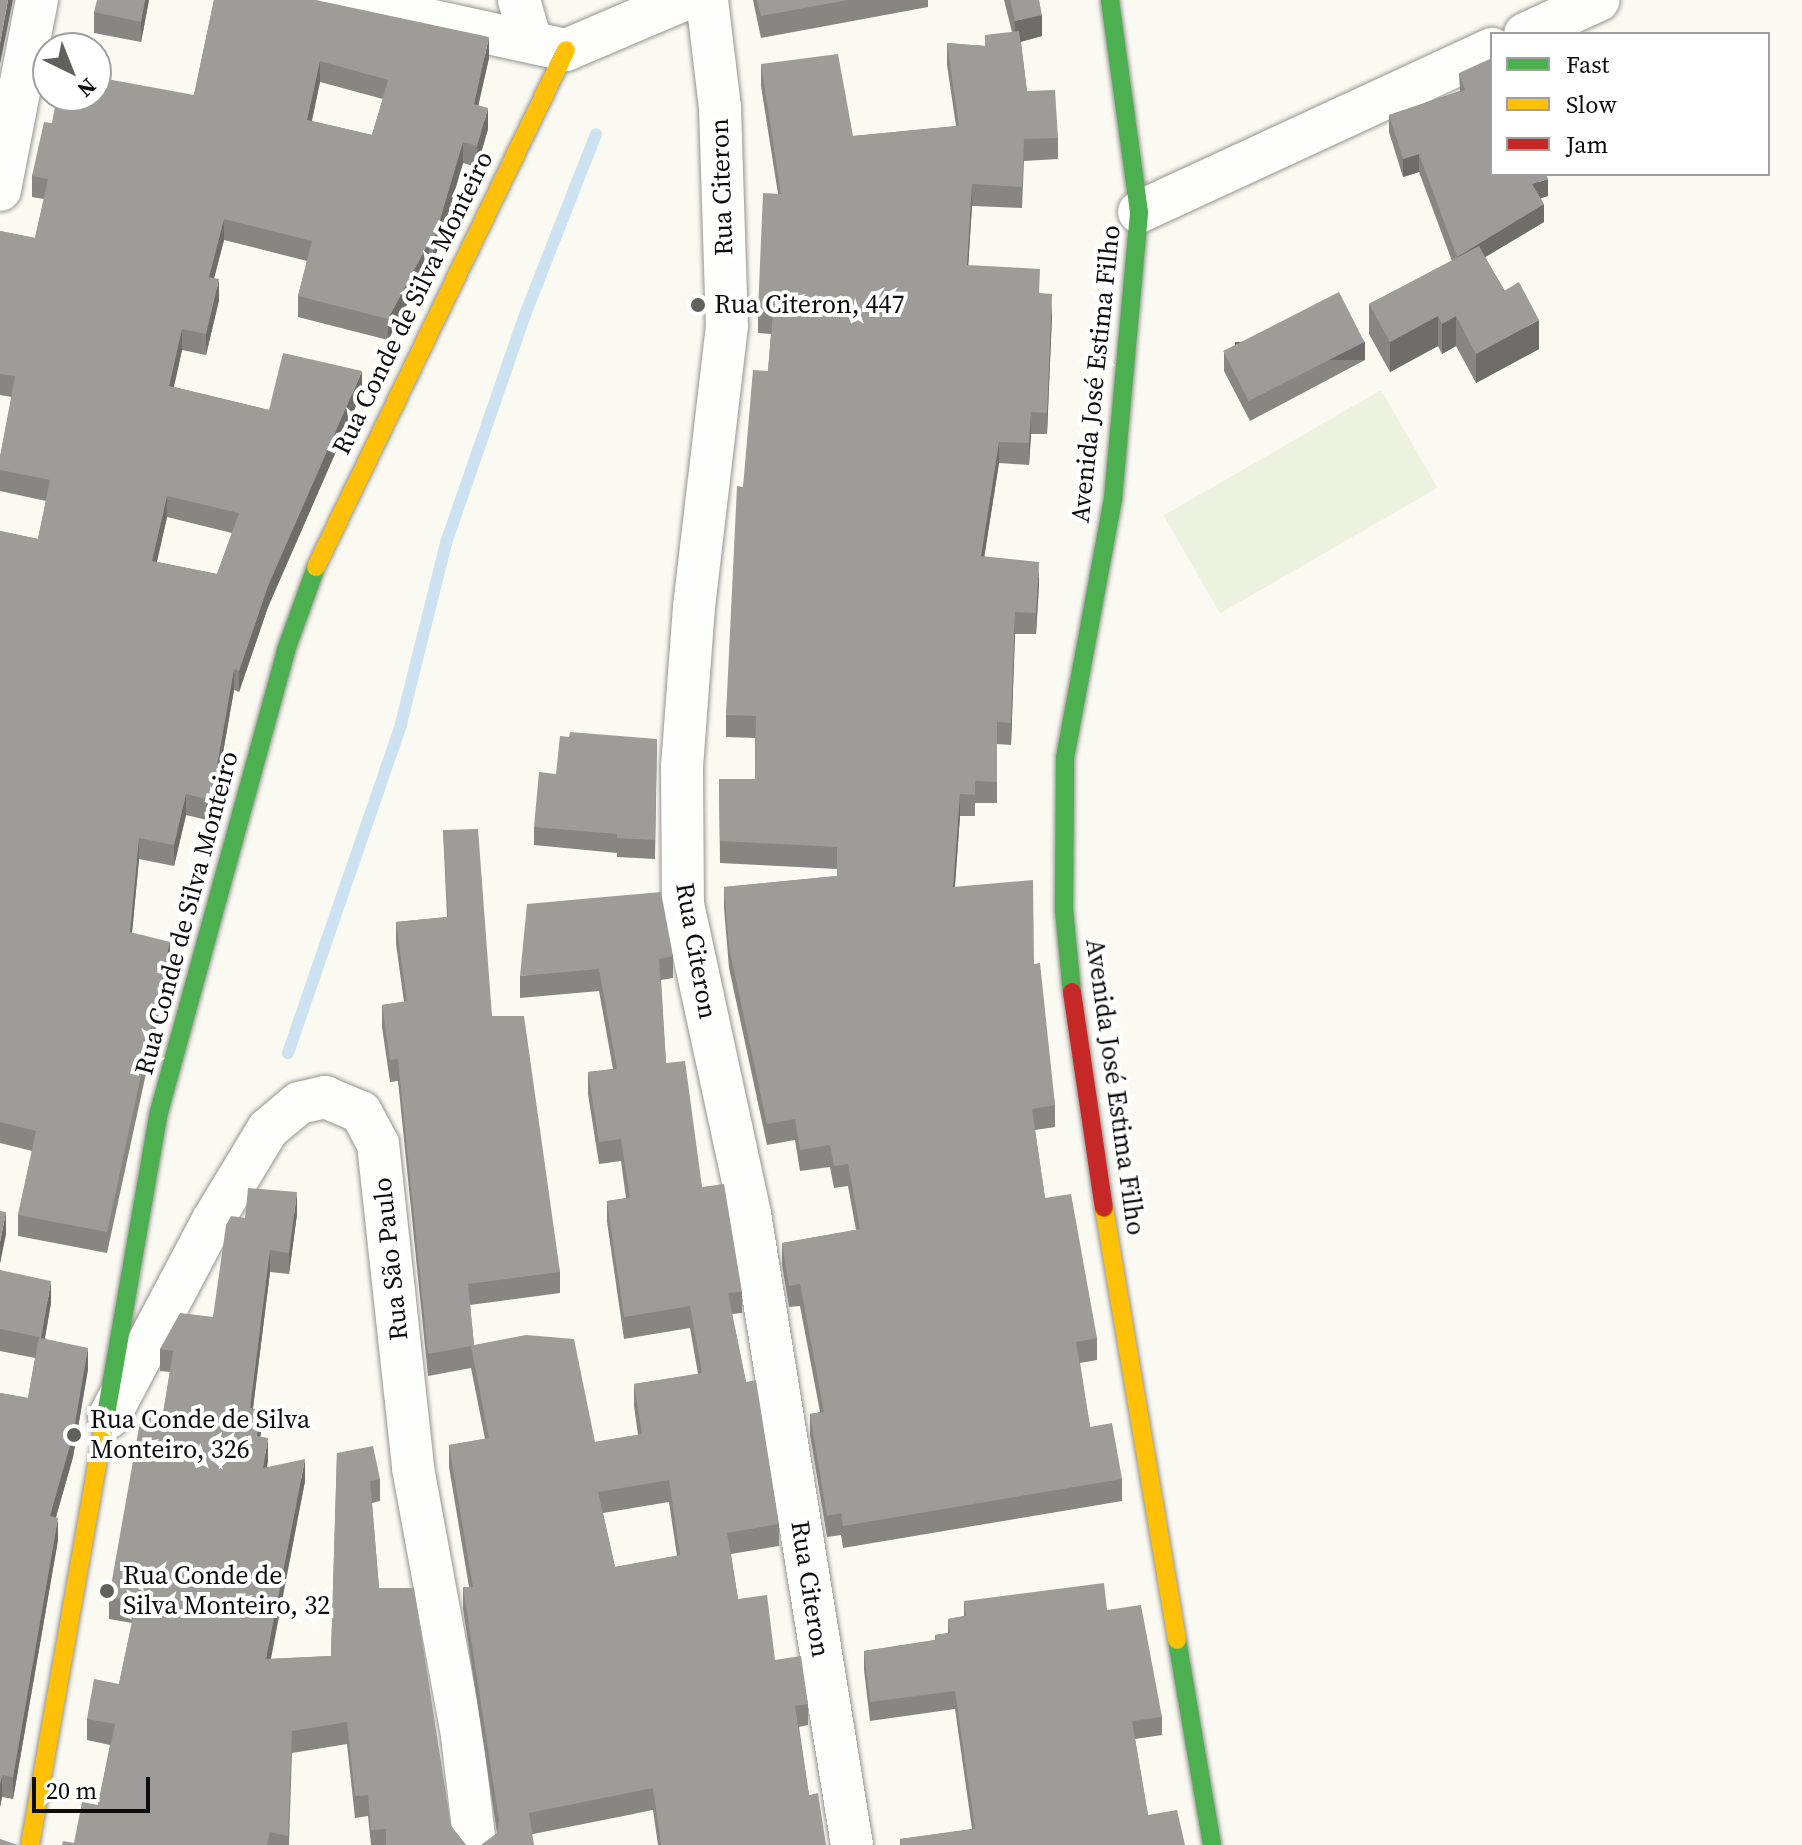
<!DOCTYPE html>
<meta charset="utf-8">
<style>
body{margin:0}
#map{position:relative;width:1802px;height:1845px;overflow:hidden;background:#faf9f2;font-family:"Source Serif 4",serif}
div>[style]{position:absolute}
.pitch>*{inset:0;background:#ecf2de;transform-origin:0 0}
.stream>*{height:12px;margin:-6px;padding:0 6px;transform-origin:6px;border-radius:6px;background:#cce2f0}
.roads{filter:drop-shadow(0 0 2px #949390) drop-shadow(0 0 2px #949390)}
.street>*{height:42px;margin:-21px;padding:0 21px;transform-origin:21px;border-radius:21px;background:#fefefd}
.fast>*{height:18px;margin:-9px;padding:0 9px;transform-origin:9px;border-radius:9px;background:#4caf50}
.slow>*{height:18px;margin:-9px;padding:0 9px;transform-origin:9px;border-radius:9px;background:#ffc107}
.jam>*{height:18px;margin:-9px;padding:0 9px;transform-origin:9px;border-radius:9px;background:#c62828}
.wall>*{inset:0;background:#878683}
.shaded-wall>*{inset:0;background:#6e6d6a;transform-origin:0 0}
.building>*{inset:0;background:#9d9c98;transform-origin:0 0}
.dots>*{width:22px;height:22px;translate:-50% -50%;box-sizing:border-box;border:4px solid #fff;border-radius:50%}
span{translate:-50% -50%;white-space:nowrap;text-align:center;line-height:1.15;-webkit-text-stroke:8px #fff;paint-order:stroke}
.street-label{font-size:26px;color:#0d0d0d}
.poi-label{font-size:26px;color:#0d0d0d}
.left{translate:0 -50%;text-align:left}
.legend{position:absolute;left:1490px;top:32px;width:280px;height:144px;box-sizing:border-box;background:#fff;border:2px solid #9e9e9e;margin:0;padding:10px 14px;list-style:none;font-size:24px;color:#0d0d0d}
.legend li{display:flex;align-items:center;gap:16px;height:40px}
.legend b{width:40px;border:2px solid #9e9e9e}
.north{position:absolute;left:32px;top:32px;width:80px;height:80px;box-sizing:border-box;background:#fff;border:2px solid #9e9e9e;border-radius:50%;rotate:137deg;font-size:22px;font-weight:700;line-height:32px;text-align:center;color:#0d0d0d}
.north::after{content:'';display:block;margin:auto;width:28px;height:36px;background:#60605d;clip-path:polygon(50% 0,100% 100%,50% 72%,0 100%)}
.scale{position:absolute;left:32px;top:1777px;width:118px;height:36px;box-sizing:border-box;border:4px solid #0d0d0d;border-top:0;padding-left:10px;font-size:24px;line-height:28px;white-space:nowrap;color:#0d0d0d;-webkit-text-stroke:6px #fff;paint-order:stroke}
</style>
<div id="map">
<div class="pitch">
<div style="left:1381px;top:390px;width:113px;height:251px;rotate:60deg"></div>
</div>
<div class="stream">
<div style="left:288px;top:1053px;width:348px;rotate:-71deg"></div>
<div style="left:401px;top:724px;width:187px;rotate:-76deg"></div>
<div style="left:446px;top:543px;width:244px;rotate:-70.9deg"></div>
<div style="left:526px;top:312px;width:191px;rotate:-68.5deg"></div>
</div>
<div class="roads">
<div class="street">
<div style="left:338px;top:0;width:233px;rotate:12.4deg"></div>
<div style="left:566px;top:50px;width:127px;rotate:-23.1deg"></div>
<div style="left:519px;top:0;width:43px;rotate:73.7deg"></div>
<div style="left:707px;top:0;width:108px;rotate:83.1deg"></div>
<div style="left:720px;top:107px;width:219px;rotate:88.2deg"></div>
<div style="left:727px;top:326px;width:283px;rotate:96.7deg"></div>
<div style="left:694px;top:607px;width:159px;rotate:94.3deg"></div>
<div style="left:682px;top:766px;width:138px;rotate:89.6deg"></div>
<div style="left:683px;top:904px;width:317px;rotate:77.8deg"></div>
<div style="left:750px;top:1214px;width:639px;rotate:80.82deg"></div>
<div style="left:1525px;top:34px;width:81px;rotate:-24.7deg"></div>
<div style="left:0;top:190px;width:194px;rotate:-79deg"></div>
<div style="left:1139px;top:212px;width:389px;rotate:-24.8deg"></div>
<div style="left:109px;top:1417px;width:223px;rotate:-62.2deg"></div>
<div style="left:213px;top:1220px;width:106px;rotate:-58.9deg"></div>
<div style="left:268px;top:1129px;width:40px;rotate:-40deg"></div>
<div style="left:299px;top:1103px;width:27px;rotate:-13deg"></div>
<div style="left:325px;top:1097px;width:39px;rotate:23deg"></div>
<div style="left:361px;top:1112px;width:36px;rotate:62deg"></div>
<div style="left:378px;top:1144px;width:326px;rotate:83.8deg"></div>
<div style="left:413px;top:1468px;width:272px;rotate:79.6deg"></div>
<div style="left:462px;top:1736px;width:110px;rotate:83.2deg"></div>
</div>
<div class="fast">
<div style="left:1072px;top:992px;width:82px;rotate:-95.6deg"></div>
<div style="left:1064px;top:910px;width:152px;rotate:-89.6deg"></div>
<div style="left:1065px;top:758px;width:263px;rotate:-79.5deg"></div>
<div style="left:1113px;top:499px;width:288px;rotate:-84.8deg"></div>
<div style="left:1139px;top:212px;width:214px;rotate:-97.8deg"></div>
<div style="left:104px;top:1426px;width:319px;rotate:-80.1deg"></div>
<div style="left:159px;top:1112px;width:479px;rotate:-74.6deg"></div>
<div style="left:286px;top:650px;width:88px;rotate:-70.1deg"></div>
<div style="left:1177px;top:1640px;width:208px;rotate:80.3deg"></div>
</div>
<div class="slow">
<div style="left:316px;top:567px;width:574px;rotate:-64.19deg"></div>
<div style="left:1104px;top:1208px;width:438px;rotate:80.4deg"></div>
<div style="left:30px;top:1845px;width:425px;rotate:-80deg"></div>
</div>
<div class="jam">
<div style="left:1072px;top:992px;width:218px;rotate:81.6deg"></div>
</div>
</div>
<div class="wall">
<div style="clip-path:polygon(149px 0,141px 42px,94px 33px,94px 12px)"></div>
<div style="clip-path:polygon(evenodd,214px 0,489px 58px,478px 105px,488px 129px,477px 167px,463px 163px,433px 264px,429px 263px,388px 340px,298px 317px,298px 296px,307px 261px,224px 240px,214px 278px,219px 300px,206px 355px,182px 350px,174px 387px,269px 410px,362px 392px,268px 607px,239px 692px,234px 690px,211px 821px,186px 815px,174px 866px,139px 859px,132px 933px,170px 963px,107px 1253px,18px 1236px,18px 1215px,32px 1151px,0 1143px,0 531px,38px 539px,46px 501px,0 491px,0 457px,12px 397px,0 395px,0 231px,35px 238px,44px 199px,32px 197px,32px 176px,52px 123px,194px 95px,214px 0,320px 82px,383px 99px,372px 135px,312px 121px,320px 82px,214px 0,167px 517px,232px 533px,217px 574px,157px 562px,167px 517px)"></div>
<div style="clip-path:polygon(753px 0,928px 0,928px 7px,761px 38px)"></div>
<div style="clip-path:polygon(1004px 0,1039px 0,1042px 36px,1021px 42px,1027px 91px,1058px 138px,1058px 159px,1024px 161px,1022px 208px,972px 206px,968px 265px,1040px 293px,1052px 315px,1047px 434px,1031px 434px,1029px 465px,999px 463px,984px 556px,1039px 584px,1036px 634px,1015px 634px,1011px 745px,997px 744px,997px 803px,975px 803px,975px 816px,960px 816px,955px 887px,1034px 964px,1055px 1105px,1055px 1127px,1035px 1130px,1045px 1198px,1097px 1338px,1097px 1360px,1080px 1363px,1090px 1427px,1122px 1479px,1122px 1501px,843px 1548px,841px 1535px,827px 1537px,810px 1435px,810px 1414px,820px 1412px,800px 1306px,789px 1307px,782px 1265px,782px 1243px,856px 1230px,848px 1186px,834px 1188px,830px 1167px,800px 1171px,795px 1140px,767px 1145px,729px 968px,724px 908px,724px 887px,837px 876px,837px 869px,720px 863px,719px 779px,755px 779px,755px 738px,726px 737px,726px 715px,743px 487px,768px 371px,771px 334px,758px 333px,758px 311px,778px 194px,761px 86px,761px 64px,853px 136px,956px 126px,947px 65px,947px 43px,985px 46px,1012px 32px)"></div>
<div style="clip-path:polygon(1459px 73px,1548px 196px,1541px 198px,1544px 222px,1485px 257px,1539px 349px,1476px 383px,1456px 346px,1442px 354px,1438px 346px,1390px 372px,1369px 334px,1369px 304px,1452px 261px,1419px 172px,1403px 177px,1389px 132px,1389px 115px,1460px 91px)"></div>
<div style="clip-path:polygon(1224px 353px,1365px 360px,1250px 421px,1224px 371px)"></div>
<div style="clip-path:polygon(657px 739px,655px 859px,617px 857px,617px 853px,534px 845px,534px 827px,556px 774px)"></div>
<div style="clip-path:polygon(evenodd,443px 830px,560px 1272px,560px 1293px,470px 1305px,474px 1345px,595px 1442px,638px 1435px,634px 1406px,634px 1384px,698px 1374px,690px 1328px,624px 1339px,607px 1222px,607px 1201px,626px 1198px,621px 1161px,599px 1164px,588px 1094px,588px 1072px,613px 1069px,599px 991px,520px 998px,520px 976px,673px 956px,673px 978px,661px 980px,666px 1063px,702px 1187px,742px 1292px,742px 1313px,732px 1314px,746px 1382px,779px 1524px,779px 1546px,731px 1554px,738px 1599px,775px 1660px,808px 1704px,808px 1725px,799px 1727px,809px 1795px,826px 1845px,658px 1845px,653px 1810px,533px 1834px,497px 1833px,463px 1609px,463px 1587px,469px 1587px,449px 1467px,449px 1445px,485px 1439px,471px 1368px,428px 1376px,398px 1081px,390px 1082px,382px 1027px,382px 1005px,404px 1002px,396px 944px,396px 922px,447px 917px,443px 830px,669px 1502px,677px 1556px,615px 1567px,603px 1513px,669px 1502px)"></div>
<div style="clip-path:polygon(297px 1214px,289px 1274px,270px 1272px,253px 1409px,261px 1432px,260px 1437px,268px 1460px,267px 1467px,305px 1481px,271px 1659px,331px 1656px,337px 1453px,380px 1479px,380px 1501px,372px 1503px,379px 1588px,451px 1826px,466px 1845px,371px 1845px,368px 1816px,355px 1818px,347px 1744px,292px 1753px,289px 1845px,62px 1845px,74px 1843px,98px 1805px,110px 1745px,87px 1740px,87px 1719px,119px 1684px,132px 1623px,109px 1619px,109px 1597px,162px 1420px,170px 1372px,160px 1371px,160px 1349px,213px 1317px,245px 1218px)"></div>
<div style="clip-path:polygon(0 1270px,51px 1303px,45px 1338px,88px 1369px,73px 1457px,56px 1517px,58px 1540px,13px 1799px,2px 1797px,0 1807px,0 1393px,28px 1398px,35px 1358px,0 1351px)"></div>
<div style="clip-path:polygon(964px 1601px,1107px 1610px,1162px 1717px,1162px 1735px,1135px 1739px,1148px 1815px,1185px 1845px,900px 1845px,900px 1839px,972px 1829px,955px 1709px,870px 1721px,864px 1670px,864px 1651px,935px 1640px,935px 1635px,948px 1633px,948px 1619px,964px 1616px)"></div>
</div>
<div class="shaded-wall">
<div style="clip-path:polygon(8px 0,13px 0,0 64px,0 43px)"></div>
<div style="clip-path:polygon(145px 0,149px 0,141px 42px,141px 22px)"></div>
<div style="clip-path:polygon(1042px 15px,1042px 36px,1015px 43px,1015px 21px)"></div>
<div style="clip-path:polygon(489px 37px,489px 58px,474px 125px,474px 104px)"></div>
<div style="clip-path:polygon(320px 61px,320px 82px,307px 141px,307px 120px)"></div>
<div style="clip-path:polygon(488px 108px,488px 129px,477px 167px,477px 146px)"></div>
<div style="clip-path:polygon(463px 142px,463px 163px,433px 264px,433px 243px)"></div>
<div style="clip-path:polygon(1419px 154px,1419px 172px,1403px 177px,1403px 159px)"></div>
<div style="clip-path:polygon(1548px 179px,1548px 196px,1532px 201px,1532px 184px)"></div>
<div style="clip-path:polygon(972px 184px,972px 206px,967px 286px,967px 265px)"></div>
<div style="clip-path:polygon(1544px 204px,1544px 222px,1457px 274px,1457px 257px)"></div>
<div style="clip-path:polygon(224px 219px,224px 240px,209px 298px,209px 277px)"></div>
<div style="clip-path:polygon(429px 242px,429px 263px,388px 340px,388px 319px)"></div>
<div style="clip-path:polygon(219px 279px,219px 300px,206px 355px,206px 334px)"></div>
<div style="clip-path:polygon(1052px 294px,1052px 315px,1047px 434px,1047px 413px)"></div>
<div style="clip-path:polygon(1438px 316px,1438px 346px,1390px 372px,1390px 342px)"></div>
<div style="clip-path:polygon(1456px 316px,1456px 346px,1442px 354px,1442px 324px)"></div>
<div style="clip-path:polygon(1539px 320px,1539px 349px,1476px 383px,1476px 354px)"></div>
<div style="clip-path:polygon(182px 329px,182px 350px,169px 407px,169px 386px)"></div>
<div style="left:1365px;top:342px;width:18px;height:130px;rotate:90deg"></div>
<div style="clip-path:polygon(362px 371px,362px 392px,268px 607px,239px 692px,239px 671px,268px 586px)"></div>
<div style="clip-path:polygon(1031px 412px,1031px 434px,1029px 465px,1029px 443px)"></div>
<div style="clip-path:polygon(999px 442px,999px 463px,981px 578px,981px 556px)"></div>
<div style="clip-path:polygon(167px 496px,167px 517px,152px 582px,152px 561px)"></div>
<div style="clip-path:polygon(1039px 562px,1039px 584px,1036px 634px,1036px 613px)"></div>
<div style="clip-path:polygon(1015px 612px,1015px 634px,1011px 745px,1011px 723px)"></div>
<div style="clip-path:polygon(234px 669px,234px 690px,211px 821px,211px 800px)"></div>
<div style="clip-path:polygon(186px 794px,186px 815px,174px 866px,174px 845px)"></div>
<div style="clip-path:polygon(960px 794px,960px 816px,953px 909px,953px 887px)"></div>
<div style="clip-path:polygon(139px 838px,139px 859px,130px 953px,130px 932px)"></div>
<div style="left:170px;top:942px;width:21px;height:297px;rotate:90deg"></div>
<div style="clip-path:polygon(297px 1192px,297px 1214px,289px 1274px,289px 1253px)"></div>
<div style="clip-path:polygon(6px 1212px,6px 1234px,0 1264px,0 1242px)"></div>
<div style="clip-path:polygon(270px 1250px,270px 1272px,250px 1430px,250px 1408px)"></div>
<div style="clip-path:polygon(51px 1281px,51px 1303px,41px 1359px,41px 1338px)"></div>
<div style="clip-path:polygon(88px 1348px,88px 1369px,73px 1457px,50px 1538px,50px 1516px)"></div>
<div style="clip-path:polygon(261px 1410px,261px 1432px,257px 1458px,257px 1436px)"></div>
<div style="clip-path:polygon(268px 1438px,268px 1460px,263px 1489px,263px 1468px)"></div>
<div style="clip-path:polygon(305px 1459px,305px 1481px,266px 1681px,266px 1659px)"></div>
<div style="clip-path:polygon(58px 1518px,58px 1540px,13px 1799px,13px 1777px)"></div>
<div style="clip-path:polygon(2px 1775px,2px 1797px,0 1807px,0 1785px)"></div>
</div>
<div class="building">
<div style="clip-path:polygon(0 0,8px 0,0 43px)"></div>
<div style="clip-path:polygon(97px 0,145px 0,141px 22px,94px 12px)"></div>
<div style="clip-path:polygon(evenodd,214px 0,316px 0,489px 37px,474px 104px,488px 108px,477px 146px,463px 142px,433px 243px,429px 242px,388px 319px,298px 296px,312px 241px,224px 219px,209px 277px,219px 279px,206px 334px,182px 329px,169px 386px,269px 410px,283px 353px,362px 371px,268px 586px,239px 671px,234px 669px,211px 800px,186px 794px,174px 845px,139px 838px,130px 932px,170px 942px,107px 1232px,18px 1215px,36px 1131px,0 1122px,0 531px,38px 539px,50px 480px,0 470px,0 457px,15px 376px,0 374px,0 231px,35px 238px,48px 179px,32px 176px,44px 122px,52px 123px,57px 96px,96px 96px,96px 77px,194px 95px,214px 0,320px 61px,388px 80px,372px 135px,307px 120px,320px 61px,214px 0,167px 496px,239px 513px,217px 574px,152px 561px,167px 496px)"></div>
<div style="clip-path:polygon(757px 0,848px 0,761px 16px)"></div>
<div style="clip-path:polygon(1010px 0,1039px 0,1042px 15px,1015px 21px)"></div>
<div style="clip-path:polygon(1019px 31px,1027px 91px,1055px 90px,1058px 138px,1024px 139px,1022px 187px,972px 184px,967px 265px,1040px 269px,1039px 293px,1052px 294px,1047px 413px,1031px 412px,1029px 443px,999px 442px,981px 556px,1039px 562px,1036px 613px,1015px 612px,1011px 723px,997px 722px,997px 782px,975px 781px,975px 795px,960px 794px,953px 887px,1033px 880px,1034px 964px,1040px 963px,1055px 1105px,1032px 1109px,1045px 1198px,1071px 1194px,1097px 1338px,1076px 1342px,1090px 1427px,1112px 1423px,1122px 1479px,843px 1526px,841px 1513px,827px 1516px,810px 1414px,824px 1412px,800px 1284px,789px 1286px,782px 1243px,860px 1229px,848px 1164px,834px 1166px,830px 1145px,800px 1150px,795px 1119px,767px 1124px,729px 947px,724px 887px,837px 876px,837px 847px,720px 841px,719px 779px,755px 779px,756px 716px,726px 715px,737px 486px,743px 487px,753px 370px,768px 371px,773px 312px,758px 311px,763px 193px,781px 194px,761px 64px,838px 54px,853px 136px,959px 126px,947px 43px,985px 46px,985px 35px)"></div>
<div style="clip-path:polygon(1492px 58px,1492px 174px,1546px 174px,1548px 179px,1532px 184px,1544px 204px,1457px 257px,1419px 154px,1403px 159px,1389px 115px,1465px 90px,1459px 73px)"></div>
<div style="clip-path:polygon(1479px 246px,1504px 291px,1519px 282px,1539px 320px,1476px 354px,1456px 316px,1442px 324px,1438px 316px,1390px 342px,1369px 304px)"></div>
<div style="left:1339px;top:292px;width:56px;height:130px;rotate:63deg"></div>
<div style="clip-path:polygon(570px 732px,657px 739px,655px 840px,617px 838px,617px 834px,534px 827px,539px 772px,556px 774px,560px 736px,569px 737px)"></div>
<div style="clip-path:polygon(evenodd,478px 829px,492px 1016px,524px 1016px,560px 1272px,468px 1284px,474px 1345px,526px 1335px,574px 1339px,595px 1442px,642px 1434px,634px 1384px,702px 1373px,690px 1306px,624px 1317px,607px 1201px,630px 1198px,621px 1139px,599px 1142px,588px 1072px,617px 1069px,599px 969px,520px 976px,527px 904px,661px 892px,673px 956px,659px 959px,666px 1063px,685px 1061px,702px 1187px,724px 1184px,742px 1292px,728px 1293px,746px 1382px,756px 1380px,779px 1524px,727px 1533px,738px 1599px,767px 1595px,775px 1660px,801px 1656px,808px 1704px,795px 1706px,809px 1795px,818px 1793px,826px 1845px,661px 1845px,653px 1788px,529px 1813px,534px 1845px,481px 1845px,497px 1833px,499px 1820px,463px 1587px,473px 1587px,449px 1445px,489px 1438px,471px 1346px,428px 1354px,398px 1059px,390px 1060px,382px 1005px,407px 1001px,396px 922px,448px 917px,443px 830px,478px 829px,669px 1480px,680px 1555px,615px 1567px,598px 1492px,669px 1480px)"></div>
<div style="clip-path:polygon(248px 1188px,297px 1192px,289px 1253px,270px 1250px,250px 1408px,261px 1410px,257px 1436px,268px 1438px,263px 1468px,305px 1459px,266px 1659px,331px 1656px,337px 1453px,373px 1446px,380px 1479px,370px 1481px,379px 1588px,414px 1588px,451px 1826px,466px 1845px,386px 1845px,386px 1829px,371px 1830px,368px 1795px,355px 1796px,347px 1722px,292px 1731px,288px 1836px,270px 1832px,267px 1845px,62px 1845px,63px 1841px,74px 1843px,82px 1802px,98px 1805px,115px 1724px,87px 1719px,94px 1679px,119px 1684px,136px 1602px,109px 1597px,141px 1416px,162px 1420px,173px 1351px,160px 1349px,180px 1313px,213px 1317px,226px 1225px,231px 1216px,245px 1218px)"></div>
<div style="clip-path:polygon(0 1211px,6px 1212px,0 1242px)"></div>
<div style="clip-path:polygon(0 1270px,51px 1281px,41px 1338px,88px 1348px,73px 1435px,50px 1516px,58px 1518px,13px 1777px,2px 1775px,0 1785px,0 1393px,28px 1398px,39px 1337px,0 1329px)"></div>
<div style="clip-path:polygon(1104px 1583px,1107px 1610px,1141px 1605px,1162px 1717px,1132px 1721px,1148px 1815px,1177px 1810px,1185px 1845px,901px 1845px,900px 1839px,975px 1829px,955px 1691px,870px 1702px,864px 1651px,936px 1640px,935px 1635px,950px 1633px,948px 1619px,966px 1616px,964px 1601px)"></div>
<div style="clip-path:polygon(0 1839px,18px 1845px,0 1845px)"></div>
</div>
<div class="dots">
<div style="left:698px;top:305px;background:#60605d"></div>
<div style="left:74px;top:1435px;background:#60605d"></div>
<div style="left:107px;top:1591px;background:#60605d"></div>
</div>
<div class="street-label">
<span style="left:722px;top:187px;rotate:-92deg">Rua Citeron</span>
<span style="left:413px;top:303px;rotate:-64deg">Rua Conde de Silva Monteiro</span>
<span style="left:1096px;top:374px;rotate:-84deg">Avenida José Estima Filho</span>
<span style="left:187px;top:913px;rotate:-75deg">Rua Conde de Silva Monteiro</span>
<span style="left:696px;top:951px;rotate:80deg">Rua Citeron</span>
<span style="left:1115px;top:1087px;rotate:82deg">Avenida José Estima Filho</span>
<span style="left:391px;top:1259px;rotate:-96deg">Rua São Paulo</span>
<span style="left:810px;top:1589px;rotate:81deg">Rua Citeron</span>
</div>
<div class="poi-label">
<span class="left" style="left:714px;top:305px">Rua Citeron, 447</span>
<span class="left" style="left:90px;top:1435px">Rua Conde de Silva<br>Monteiro, 326</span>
<span class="left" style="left:123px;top:1591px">Rua Conde de<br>Silva Monteiro, 32</span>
</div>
<ul class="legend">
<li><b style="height:10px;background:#4caf50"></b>Fast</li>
<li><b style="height:10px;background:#ffc107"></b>Slow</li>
<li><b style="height:10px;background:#c62828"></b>Jam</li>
</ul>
<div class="north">N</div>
<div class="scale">20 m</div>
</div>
